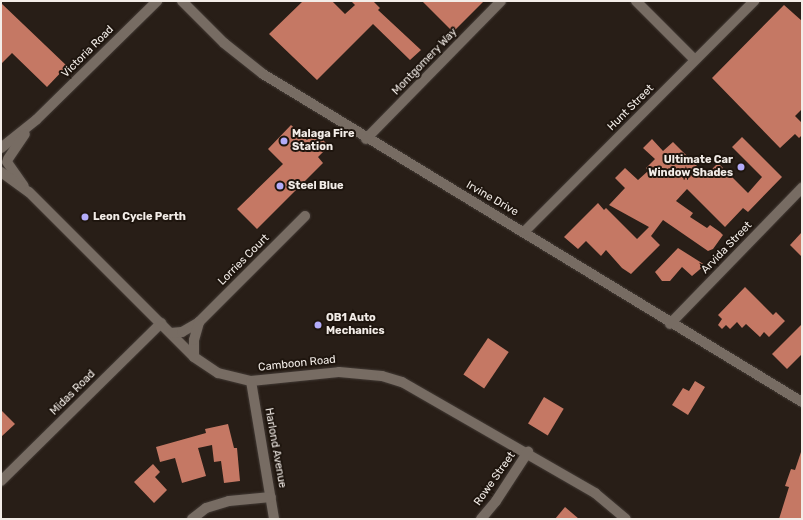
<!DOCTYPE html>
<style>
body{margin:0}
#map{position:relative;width:803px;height:520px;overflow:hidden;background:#281e17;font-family:Rubik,sans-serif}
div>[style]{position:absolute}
.building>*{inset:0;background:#c57864;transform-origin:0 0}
.roads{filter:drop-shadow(0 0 1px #423a35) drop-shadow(0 0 1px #423a35)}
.minor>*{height:10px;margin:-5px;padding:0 5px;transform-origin:5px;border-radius:5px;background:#776c63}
.dots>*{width:11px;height:11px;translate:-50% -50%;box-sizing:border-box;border:2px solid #1e150e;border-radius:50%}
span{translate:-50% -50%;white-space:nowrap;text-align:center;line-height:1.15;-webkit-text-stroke:4px #1e150e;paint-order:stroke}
.street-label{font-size:11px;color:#f3ede8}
.poi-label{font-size:11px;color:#f3ede8;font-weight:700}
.left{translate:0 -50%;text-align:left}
.right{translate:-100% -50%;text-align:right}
.frame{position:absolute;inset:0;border:2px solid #f3ede8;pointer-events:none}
</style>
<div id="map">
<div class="building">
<div style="clip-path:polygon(303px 1px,332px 1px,345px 14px,355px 5px,351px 1px,373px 1px,380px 8px,378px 10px,421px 50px,410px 60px,373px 24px,317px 80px,269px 34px)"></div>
<div style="clip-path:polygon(422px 1px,484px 1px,453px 32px)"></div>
<div style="clip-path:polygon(1px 3px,67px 66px,47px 87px,12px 53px,1px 64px)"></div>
<div style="clip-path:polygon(784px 5px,802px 21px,802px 109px,795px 116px,802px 123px,802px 135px,799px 138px,795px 134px,780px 148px,712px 78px)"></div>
<div style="clip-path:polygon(291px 125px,307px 140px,315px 132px,329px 146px,318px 157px,323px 163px,257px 229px,237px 209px,283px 164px,268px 149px)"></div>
<div style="clip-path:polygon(742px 137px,782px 177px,748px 212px,743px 208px,725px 227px,687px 189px,676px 201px,693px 213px,690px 217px,707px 228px,710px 225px,720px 232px,723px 235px,713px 249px,708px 251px,663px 220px,651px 236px,660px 245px,631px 274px,622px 268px,606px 250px,601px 256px,586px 241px,578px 249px,564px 237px,598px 203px,604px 210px,606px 208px,637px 239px,649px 227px,609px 205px,625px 188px,615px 178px,625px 168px,638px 180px,648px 171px,646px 168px,655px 159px,643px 148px,652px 139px,663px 151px,673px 142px,706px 175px,718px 163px,748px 193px,762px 177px,732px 147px)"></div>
<div style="clip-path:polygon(802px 232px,802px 257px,790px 245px)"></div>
<div style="clip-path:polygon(678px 248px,705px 265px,692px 276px,682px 267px,670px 281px,662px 281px,655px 272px)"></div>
<div style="clip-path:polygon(745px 287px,773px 315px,776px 312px,785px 321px,769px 337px,764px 332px,760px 337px,746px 324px,742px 328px,737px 322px,730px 329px,726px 325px,722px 329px,718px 325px,722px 319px,718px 315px)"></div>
<div style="clip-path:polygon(802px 324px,802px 354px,787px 369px,772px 354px)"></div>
<div style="left:488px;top:338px;width:25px;height:44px;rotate:34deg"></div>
<div style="clip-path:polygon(695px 381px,705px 387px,688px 415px,672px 405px,683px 388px,689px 391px)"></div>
<div style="left:544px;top:397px;width:23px;height:31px;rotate:31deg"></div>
<div style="clip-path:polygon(1px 410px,15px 424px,1px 437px)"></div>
<div style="clip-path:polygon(228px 424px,234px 448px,237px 448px,240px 481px,224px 483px,221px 461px,214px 462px,212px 445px,198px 448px,206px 476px,182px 483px,175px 458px,160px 462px,156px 447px,206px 433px,205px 429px)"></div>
<div style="clip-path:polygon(801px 452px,802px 519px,779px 519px,789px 487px,785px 486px,791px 469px,795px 470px)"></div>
<div style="clip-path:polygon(153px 464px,160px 472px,155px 477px,167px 490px,154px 503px,134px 482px)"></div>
<div style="clip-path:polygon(565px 507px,579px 519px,555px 519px)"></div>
</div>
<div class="roads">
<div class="minor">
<div style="left:182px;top:1px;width:59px;rotate:45deg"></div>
<div style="left:224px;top:43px;width:50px;rotate:38.5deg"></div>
<div style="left:263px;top:74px;width:631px;rotate:31.32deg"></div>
<div style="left:636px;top:1px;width:83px;rotate:45deg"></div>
<div style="left:366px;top:139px;width:193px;rotate:-45.6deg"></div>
<div style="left:1px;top:148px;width:45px;rotate:-38.7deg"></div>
<div style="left:36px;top:120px;width:170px;rotate:-44.5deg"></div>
<div style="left:8px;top:159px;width:30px;rotate:-56deg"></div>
<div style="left:7px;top:162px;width:29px;rotate:55deg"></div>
<div style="left:1px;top:172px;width:34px;rotate:36deg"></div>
<div style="left:29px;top:192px;width:233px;rotate:45deg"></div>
<div style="left:194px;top:357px;width:29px;rotate:34deg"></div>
<div style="left:218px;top:373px;width:34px;rotate:14deg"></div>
<div style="left:251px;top:381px;width:88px;rotate:-5.8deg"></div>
<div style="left:339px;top:372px;width:43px;rotate:5.3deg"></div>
<div style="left:382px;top:376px;width:21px;rotate:17deg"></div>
<div style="left:402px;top:382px;width:223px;rotate:29.9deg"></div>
<div style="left:595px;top:493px;width:40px;rotate:40deg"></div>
<div style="left:525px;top:231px;width:325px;rotate:-45.1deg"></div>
<div style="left:670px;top:324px;width:190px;rotate:-45.9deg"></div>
<div style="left:171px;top:333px;width:11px;rotate:-5deg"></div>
<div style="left:182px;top:332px;width:20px;rotate:-30deg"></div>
<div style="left:199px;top:322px;width:150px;rotate:-45deg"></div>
<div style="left:194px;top:357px;width:17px;rotate:-90deg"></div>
<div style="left:194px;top:340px;width:19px;rotate:-74deg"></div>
<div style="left:251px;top:381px;width:140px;rotate:80.5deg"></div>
<div style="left:1px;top:481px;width:225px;rotate:-44.6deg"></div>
<div style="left:192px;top:519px;width:18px;rotate:-38deg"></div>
<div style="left:206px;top:508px;width:24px;rotate:-17deg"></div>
<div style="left:229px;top:501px;width:42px;rotate:-5.4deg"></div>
<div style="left:481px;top:519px;width:23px;rotate:-50deg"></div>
<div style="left:496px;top:501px;width:59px;rotate:-56.9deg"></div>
</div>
</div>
<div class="dots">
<div style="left:284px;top:141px;background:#b3acf9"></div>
<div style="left:741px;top:167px;background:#b3acf9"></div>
<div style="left:280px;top:186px;background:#b3acf9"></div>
<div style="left:85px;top:217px;background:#b3acf9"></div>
<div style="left:318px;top:325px;background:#b3acf9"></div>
</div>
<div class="street-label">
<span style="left:88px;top:52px;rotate:-45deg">Victoria Road</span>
<span style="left:425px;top:62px;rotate:-46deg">Montgomery Way</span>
<span style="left:631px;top:108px;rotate:-45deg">Hunt Street</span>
<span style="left:492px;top:199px;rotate:30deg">Irvine Drive</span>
<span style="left:727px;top:248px;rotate:-46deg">Arvida Street</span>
<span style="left:244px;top:260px;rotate:-45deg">Lorries Court</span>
<span style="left:297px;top:364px;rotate:-6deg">Camboon Road</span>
<span style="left:73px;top:393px;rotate:-45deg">Midas Road</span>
<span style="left:275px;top:448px;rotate:80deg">Harlond Avenue</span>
<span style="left:495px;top:479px;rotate:-55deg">Rowe Street</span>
</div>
<div class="poi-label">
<span class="left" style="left:292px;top:141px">Malaga Fire<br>Station</span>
<span class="right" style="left:733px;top:167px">Ultimate Car<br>Window Shades</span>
<span class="left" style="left:288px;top:186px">Steel Blue</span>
<span class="left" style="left:93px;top:217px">Leon Cycle Perth</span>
<span class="left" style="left:326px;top:325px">OB1 Auto<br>Mechanics</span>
</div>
<div class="frame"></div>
</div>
